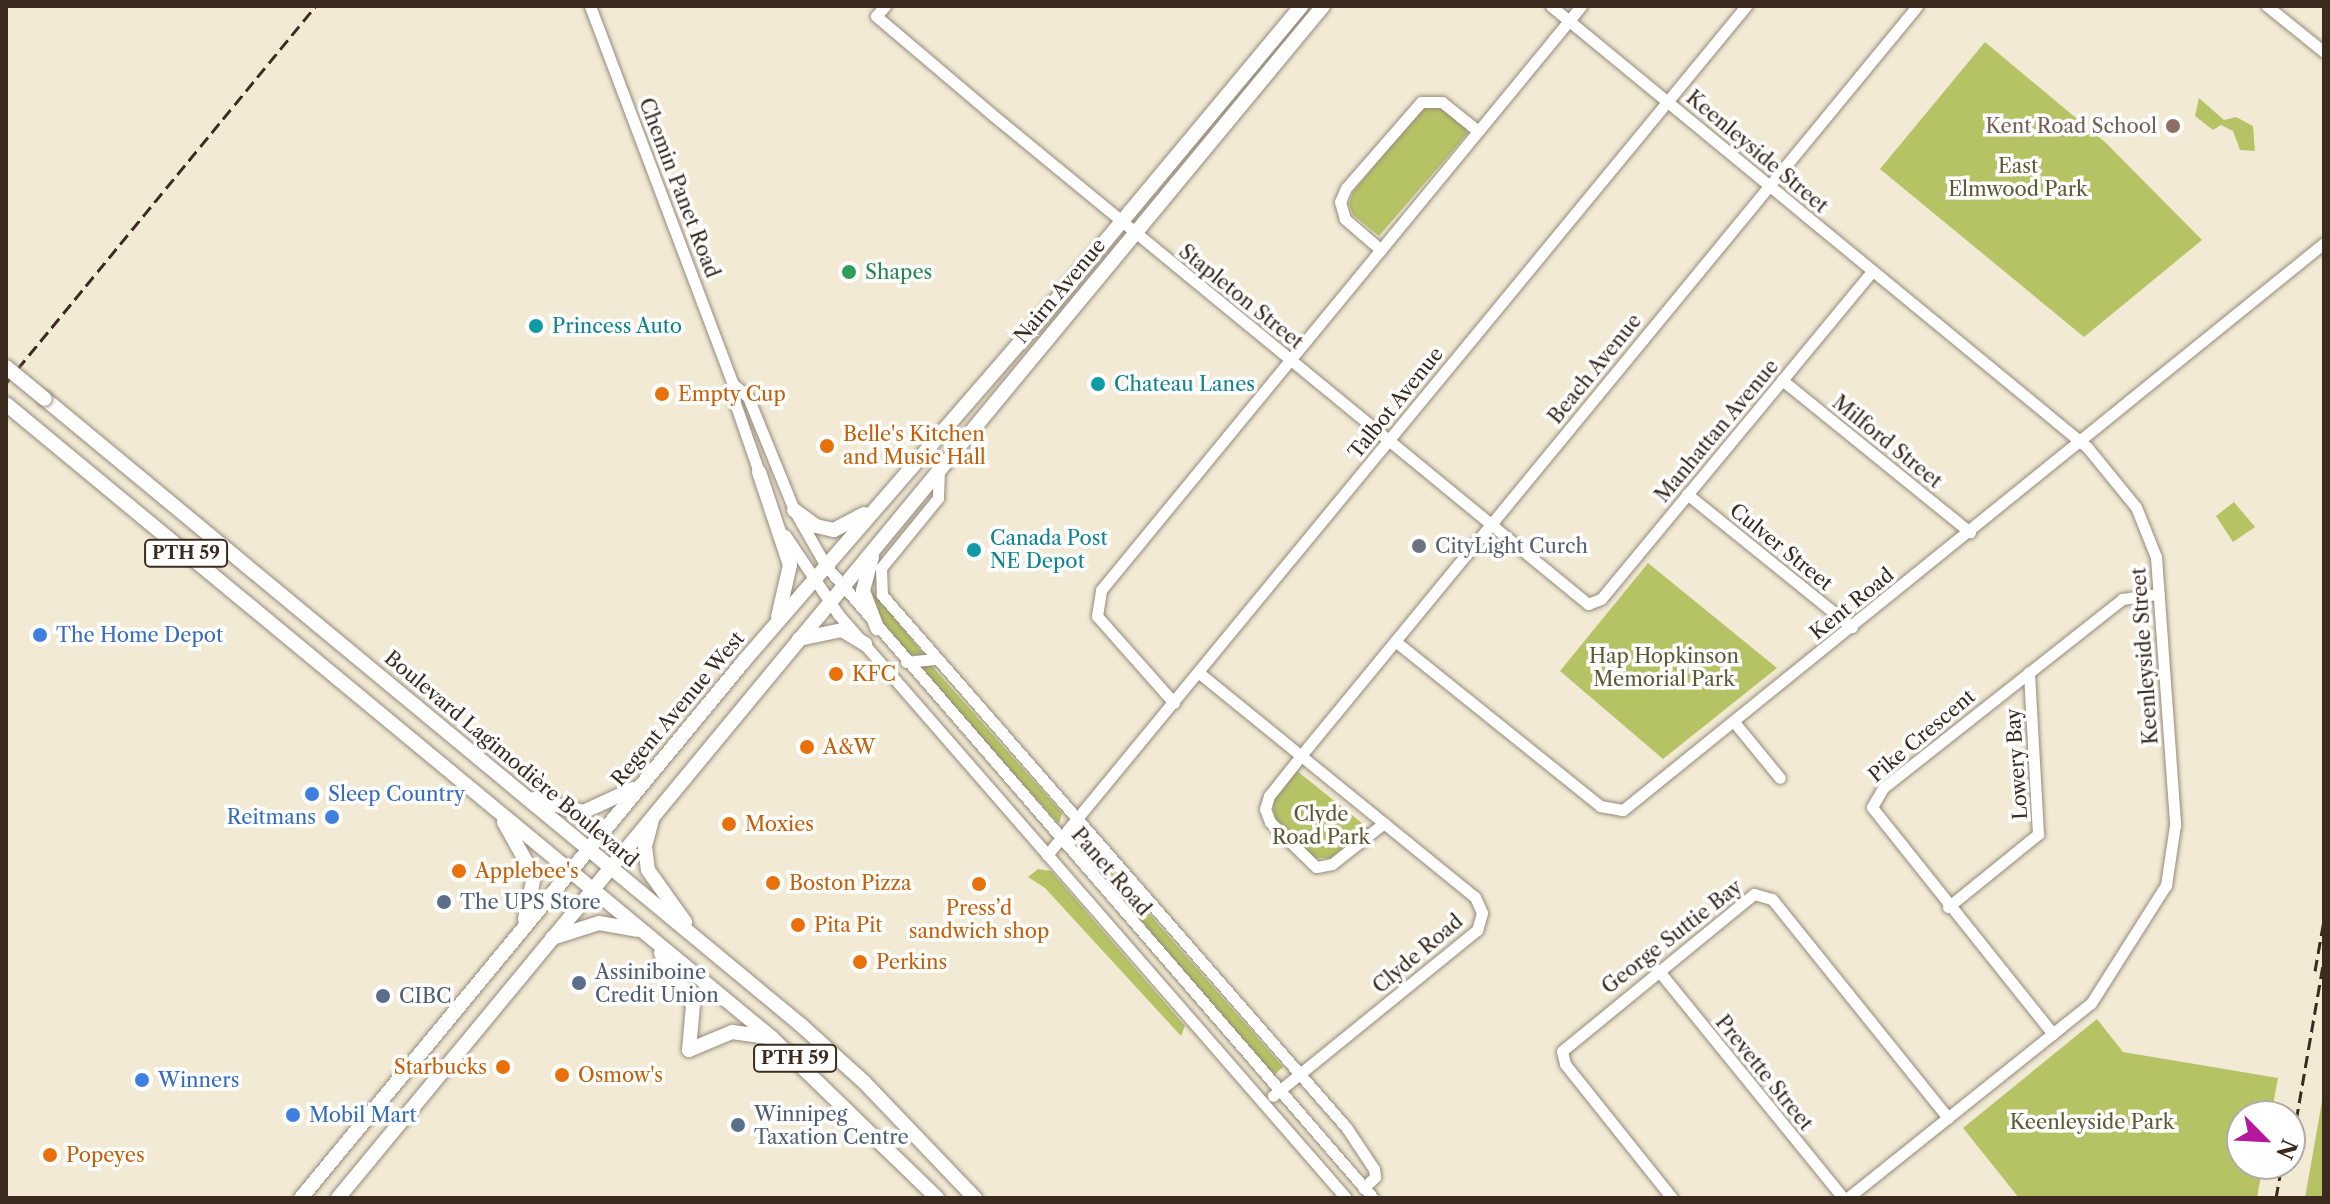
<!DOCTYPE html>
<meta charset="utf-8">
<style>
body{margin:0}
#map{position:relative;width:2330px;height:1204px;overflow:hidden;background:#f2ead5;font-family:"Libre Caslon Text",serif}
div>[style]{position:absolute}
.green>*{inset:0;background:#b6c365}
.roads{filter:drop-shadow(0 0 2px #968a7a) drop-shadow(0 0 2px #968a7a)}
.minor>*{height:11px;margin:-5.5px;padding:0 5.5px;transform-origin:5.5px;border-radius:5.5px;background:#fff}
.major>*{height:14px;margin:-7px;padding:0 7px;transform-origin:7px;border-radius:7px;background:#fff}
.rail>*{height:3px;margin-top:-1.5px;transform-origin:0;background:repeating-linear-gradient(90deg,#3b2a1e 0 12px,transparent 0 18px)}
.bridges{filter:drop-shadow(0 0 2px #968a7a) drop-shadow(0 0 2px #968a7a)}
.major-bridge>*{height:14px;margin:-7px;padding:0 7px;transform-origin:7px;border-radius:7px;background:#fff}
.dots>*{width:22px;height:22px;translate:-50% -50%;box-sizing:border-box;border:4px solid #fff;border-radius:50%}
span{translate:-50% -50%;white-space:nowrap;text-align:center;line-height:1.15;-webkit-text-stroke:7px #fff;paint-order:stroke}
.shield-label span{padding:2px 6px;background:#fff;border:2px solid;border-radius:6px;-webkit-text-stroke-width:0}
.shield-label{font-size:18px;color:#3b2a1e;font-weight:700}
.education-label{font-size:20px;color:#785e54}
.right{translate:-100% -50%;text-align:right}
.street-label{font-size:20px;color:#3b2a1e}
.park-label{font-size:20px;color:#605833}
.leisure-label{font-size:20px;color:#27864d}
.left{translate:0 -50%;text-align:left}
.culture-label{font-size:20px;color:#0d838f}
.food-label{font-size:20px;color:#c56008}
.worship-label{font-size:20px;color:#5b616d}
.shop-label{font-size:20px;color:#366cbe}
.service-label{font-size:20px;color:#4e5e75}
.frame{position:absolute;inset:0;border:8px solid #3b2a1e;pointer-events:none}
.north{position:absolute;left:2226px;top:1100px;width:80px;height:80px;box-sizing:border-box;background:#fff;border:2px solid #b1aaa5;border-radius:50%;rotate:114deg;font-size:22px;font-weight:700;line-height:32px;text-align:center;color:#3b2a1e}
.north::after{content:'';display:block;margin:auto;width:28px;height:36px;background:#b5179e;clip-path:polygon(50% 0,100% 100%,50% 72%,0 100%)}
</style>
<div id="map">
<div class="green">
<div style="clip-path:polygon(1985px 42px,2106px 143px,2202px 240px,2084px 337px,1880px 169px)"></div>
<div style="clip-path:polygon(2199px 98px,2224px 120px,2236px 117px,2253px 126px,2255px 151px,2240px 150px,2233px 131px,2221px 125px,2213px 130px,2195px 116px)"></div>
<div style="clip-path:polygon(1431px 105px,1444px 107px,1465px 125px,1467px 134px,1379px 236px,1353px 215px,1349px 204px,1353px 192px,1419px 111px)"></div>
<div style="clip-path:polygon(2234px 502px,2255px 527px,2233px 542px,2216px 516px)"></div>
<div style="clip-path:polygon(1648px 563px,1777px 668px,1663px 759px,1560px 671px)"></div>
<div style="clip-path:polygon(867px 588px,871px 589px,924px 655px,907px 655px,877px 621px)"></div>
<div style="clip-path:polygon(930px 664px,1062px 813px,1059px 824px,916px 666px)"></div>
<div style="clip-path:polygon(1296px 770px,1368px 828px,1331px 858px,1309px 858px,1274px 818px,1273px 799px)"></div>
<div style="clip-path:polygon(1080px 835px,1283px 1067px,1272px 1077px,1075px 849px)"></div>
<div style="clip-path:polygon(1038px 869px,1051px 871px,1185px 1026px,1181px 1036px,1045px 888px,1028px 877px)"></div>
<div style="clip-path:polygon(2097px 1019px,2123px 1052px,2278px 1078px,2271px 1116px,2242px 1116px,2242px 1164px,2263px 1164px,2257px 1198px,2019px 1198px,1963px 1128px)"></div>
<div style="clip-path:polygon(2324px 1090px,2324px 1198px,2305px 1198px)"></div>
</div>
<div class="roads">
<div class="minor">
<div style="left:590px;top:6px;width:404px;rotate:69.3deg"></div>
<div style="left:733px;top:384px;width:19px;rotate:84deg"></div>
<div style="left:735px;top:403px;width:79px;rotate:70.9deg"></div>
<div style="left:885px;top:6px;width:13px;rotate:132deg"></div>
<div style="left:876px;top:16px;width:162px;rotate:40.3deg"></div>
<div style="left:1000px;top:121px;width:761px;rotate:39.4deg"></div>
<div style="left:1588px;top:604px;width:14px;rotate:-21deg"></div>
<div style="left:1601px;top:599px;width:425px;rotate:-50.4deg"></div>
<div style="left:1551px;top:6px;width:694px;rotate:39.45deg"></div>
<div style="left:2087px;top:447px;width:77px;rotate:50.8deg"></div>
<div style="left:2136px;top:507px;width:54px;rotate:68.2deg"></div>
<div style="left:2156px;top:557px;width:269px;rotate:85.9deg"></div>
<div style="left:2175px;top:825px;width:61px;rotate:98.5deg"></div>
<div style="left:2166px;top:885px;width:140px;rotate:122.4deg"></div>
<div style="left:2091px;top:1003px;width:312px;rotate:141.3deg"></div>
<div style="left:2267px;top:6px;width:73px;rotate:38.9deg"></div>
<div style="left:1381px;top:250px;width:48px;rotate:-139.3deg"></div>
<div style="left:1345px;top:219px;width:18px;rotate:-106deg"></div>
<div style="left:1340px;top:202px;width:15px;rotate:-67deg"></div>
<div style="left:1346px;top:188px;width:114px;rotate:-48.9deg"></div>
<div style="left:1421px;top:102px;width:21px"></div>
<div style="left:1442px;top:102px;width:46px;rotate:38.9deg"></div>
<div style="left:1782px;top:380px;width:242px;rotate:39deg"></div>
<div style="left:733px;top:384px;width:20px;rotate:41deg"></div>
<div style="left:748px;top:397px;width:122px;rotate:67.8deg"></div>
<div style="left:794px;top:510px;width:64px;rotate:60.3deg"></div>
<div style="left:826px;top:566px;width:836px;rotate:49.12deg"></div>
<div style="left:939px;top:468px;width:30px;rotate:92deg"></div>
<div style="left:938px;top:498px;width:90px;rotate:129.2deg"></div>
<div style="left:881px;top:568px;width:27px;rotate:88deg"></div>
<div style="left:882px;top:595px;width:706px;rotate:48.91deg"></div>
<div style="left:1346px;top:1127px;width:50px;rotate:56.3deg"></div>
<div style="left:1374px;top:1169px;width:8px;rotate:83deg"></div>
<div style="left:1375px;top:1177px;width:16px;rotate:137deg"></div>
<div style="left:1687px;top:494px;width:212px;rotate:38.9deg"></div>
<div style="left:785px;top:535px;width:95px;rotate:56.1deg"></div>
<div style="left:838px;top:614px;width:774px;rotate:48.98deg"></div>
<div style="left:1395px;top:641px;width:263px;rotate:38.8deg"></div>
<div style="left:1600px;top:806px;width:23px;rotate:10deg"></div>
<div style="left:1623px;top:810px;width:902px;rotate:-38.97deg"></div>
<div style="left:906px;top:662px;width:31px;rotate:-6deg"></div>
<div style="left:1198px;top:672px;width:357px;rotate:39.1deg"></div>
<div style="left:1475px;top:897px;width:17px;rotate:66deg"></div>
<div style="left:1482px;top:913px;width:18px;rotate:106deg"></div>
<div style="left:1477px;top:930px;width:263px;rotate:140.9deg"></div>
<div style="left:1174px;top:703px;width:116px;rotate:-131.5deg"></div>
<div style="left:1097px;top:616px;width:26px;rotate:-81deg"></div>
<div style="left:1101px;top:590px;width:756px;rotate:-50.58deg"></div>
<div style="left:1734px;top:722px;width:72px;rotate:50.6deg"></div>
<div style="left:1384px;top:823px;width:66px;rotate:141.7deg"></div>
<div style="left:1332px;top:864px;width:16px;rotate:169deg"></div>
<div style="left:1316px;top:867px;width:64px;rotate:-135.6deg"></div>
<div style="left:1270px;top:822px;width:14px;rotate:-111deg"></div>
<div style="left:1265px;top:809px;width:14px;rotate:-73deg"></div>
<div style="left:1269px;top:796px;width:63px;rotate:-51.5deg"></div>
<div style="left:1308px;top:747px;width:959px;rotate:-50.58deg"></div>
<div style="left:1047px;top:855px;width:1100px;rotate:-50.53deg"></div>
<div style="left:1948px;top:907px;width:116px;rotate:-39deg"></div>
<div style="left:2038px;top:834px;width:162px;rotate:-93.2deg"></div>
<div style="left:1658px;top:970px;width:294px;rotate:50.9deg"></div>
<div style="left:2053px;top:1034px;width:290px;rotate:-128.6deg"></div>
<div style="left:1872px;top:807px;width:22px;rotate:-60deg"></div>
<div style="left:1883px;top:788px;width:305px;rotate:-38.3deg"></div>
<div style="left:2122px;top:599px;width:37px;rotate:-8deg"></div>
<div style="left:1672px;top:1198px;width:171px;rotate:-128.6deg"></div>
<div style="left:1565px;top:1064px;width:13px;rotate:-103deg"></div>
<div style="left:1562px;top:1051px;width:248px;rotate:-39.3deg"></div>
<div style="left:1754px;top:894px;width:19px;rotate:16deg"></div>
<div style="left:1772px;top:899px;width:281px;rotate:51.2deg"></div>
</div>
<div class="major">
<div style="left:45px;top:399px;width:983px;rotate:39.63deg"></div>
<div style="left:802px;top:1026px;width:84px;rotate:42.1deg"></div>
<div style="left:864px;top:1082px;width:161px;rotate:46.3deg"></div>
<div style="left:6px;top:404px;width:994px;rotate:39.61deg"></div>
<div style="left:772px;top:1038px;width:230px;rotate:44.1deg"></div>
<div style="left:759px;top:472px;width:98px;rotate:71.6deg"></div>
<div style="left:790px;top:565px;width:53px;rotate:103deg"></div>
<div style="left:794px;top:510px;width:27px;rotate:36deg"></div>
<div style="left:816px;top:526px;width:18px;rotate:13deg"></div>
<div style="left:834px;top:530px;width:34px;rotate:-28deg"></div>
<div style="left:872px;top:557px;width:35px;rotate:105deg"></div>
<div style="left:863px;top:591px;width:40px;rotate:69deg"></div>
<div style="left:799px;top:639px;width:44px;rotate:-11.8deg"></div>
<div style="left:842px;top:630px;width:27px;rotate:31deg"></div>
<div style="left:534px;top:799px;width:51px;rotate:14.9deg"></div>
<div style="left:583px;top:812px;width:55px;rotate:-24.7deg"></div>
<div style="left:652px;top:820px;width:27px;rotate:105deg"></div>
<div style="left:645px;top:846px;width:24px;rotate:83deg"></div>
<div style="left:648px;top:870px;width:64px;rotate:54.6deg"></div>
<div style="left:504px;top:822px;width:62px;rotate:60.9deg"></div>
<div style="left:534px;top:876px;width:44px;rotate:101.8deg"></div>
<div style="left:552px;top:938px;width:49px;rotate:-17.7deg"></div>
<div style="left:599px;top:923px;width:39px;rotate:10deg"></div>
<div style="left:661px;top:953px;width:61px;rotate:58.4deg"></div>
<div style="left:693px;top:1005px;width:45px;rotate:95.1deg"></div>
<div style="left:689px;top:1050px;width:47px;rotate:-22.7deg"></div>
<div style="left:732px;top:1032px;width:36px;rotate:8deg"></div>
<div style="left:301px;top:1198px;width:696px;rotate:-50.48deg"></div>
<div style="left:744px;top:661px;width:472px;rotate:-49.1deg"></div>
<div style="left:1053px;top:304px;width:388px;rotate:-50.2deg"></div>
<div style="left:338px;top:1198px;width:1546px;rotate:-50.43deg"></div>
</div>
</div>
<div class="rail">
<div style="left:6px;top:383px;width:488px;rotate:-50.6deg"></div>
<div style="left:2315px;top:971px;width:52px;rotate:-80deg"></div>
<div style="left:2290px;top:1156px;width:200px;rotate:-80.2deg"></div>
<div style="left:2276px;top:1198px;width:35px;rotate:-80deg"></div>
</div>
<div class="bridges">
<div class="major-bridge">
<div style="left:6px;top:367px;width:50px;rotate:39.4deg"></div>
</div>
</div>
<div class="dots">
<div style="left:2173px;top:126px;background:#8d6e63"></div>
<div style="left:849px;top:272px;background:#2e9e5b"></div>
<div style="left:536px;top:326px;background:#0f9aa8"></div>
<div style="left:1098px;top:384px;background:#0f9aa8"></div>
<div style="left:662px;top:394px;background:#e8710a"></div>
<div style="left:827px;top:446px;background:#e8710a"></div>
<div style="left:1419px;top:546px;background:#6b7280"></div>
<div style="left:974px;top:550px;background:#0f9aa8"></div>
<div style="left:40px;top:635px;background:#3f7fe0"></div>
<div style="left:836px;top:674px;background:#e8710a"></div>
<div style="left:807px;top:747px;background:#e8710a"></div>
<div style="left:312px;top:794px;background:#3f7fe0"></div>
<div style="left:332px;top:817px;background:#3f7fe0"></div>
<div style="left:729px;top:824px;background:#e8710a"></div>
<div style="left:459px;top:871px;background:#e8710a"></div>
<div style="left:773px;top:883px;background:#e8710a"></div>
<div style="left:979px;top:884px;background:#e8710a"></div>
<div style="left:444px;top:902px;background:#5c6f8a"></div>
<div style="left:798px;top:925px;background:#e8710a"></div>
<div style="left:860px;top:962px;background:#e8710a"></div>
<div style="left:579px;top:983px;background:#5c6f8a"></div>
<div style="left:383px;top:996px;background:#5c6f8a"></div>
<div style="left:503px;top:1067px;background:#e8710a"></div>
<div style="left:562px;top:1075px;background:#e8710a"></div>
<div style="left:142px;top:1080px;background:#3f7fe0"></div>
<div style="left:293px;top:1115px;background:#3f7fe0"></div>
<div style="left:738px;top:1125px;background:#5c6f8a"></div>
<div style="left:50px;top:1155px;background:#e8710a"></div>
</div>
<div class="shield-label">
<span style="left:186px;top:553px">PTH 59</span>
<span style="left:795px;top:1058px">PTH 59</span>
</div>
<div class="education-label">
<span class="right" style="left:2157px;top:126px">Kent Road School</span>
</div>
<div class="street-label">
<span style="left:1757px;top:152px;rotate:40deg">Keenleyside Street</span>
<span style="left:679px;top:188px;rotate:69deg">Chemin Panet Road</span>
<span style="left:1060px;top:291px;rotate:-50deg">Nairn Avenue</span>
<span style="left:1241px;top:297px;rotate:39deg">Stapleton Street</span>
<span style="left:1595px;top:369px;rotate:-51deg">Beach Avenue</span>
<span style="left:1396px;top:403px;rotate:-51deg">Talbot Avenue</span>
<span style="left:1717px;top:431px;rotate:-50deg">Manhattan Avenue</span>
<span style="left:1887px;top:442px;rotate:39deg">Milford Street</span>
<span style="left:1781px;top:547px;rotate:39deg">Culver Street</span>
<span style="left:1852px;top:604px;rotate:-39deg">Kent Road</span>
<span style="left:2145px;top:656px;rotate:-94deg">Keenleyside Street</span>
<span style="left:678px;top:709px;rotate:-50deg">Regent Avenue West</span>
<span style="left:1922px;top:736px;rotate:-40deg">Pike Crescent</span>
<span style="left:511px;top:759px;rotate:40deg">Boulevard Lagimodière Boulevard</span>
<span style="left:2017px;top:764px;rotate:-94deg">Lowery Bay</span>
<span style="left:1111px;top:872px;rotate:49deg">Panet Road</span>
<span style="left:1672px;top:937px;rotate:-38deg">George Suttie Bay</span>
<span style="left:1418px;top:954px;rotate:-40deg">Clyde Road</span>
<span style="left:1764px;top:1073px;rotate:51deg">Prevette Street</span>
</div>
<div class="park-label">
<span style="left:2018px;top:178px">East<br>Elmwood Park</span>
<span style="left:1664px;top:668px">Hap Hopkinson<br>Memorial Park</span>
<span style="left:1321px;top:826px">Clyde<br>Road Park</span>
<span style="left:2092px;top:1122px">Keenleyside Park</span>
</div>
<div class="leisure-label">
<span class="left" style="left:865px;top:272px">Shapes</span>
</div>
<div class="culture-label">
<span class="left" style="left:552px;top:326px">Princess Auto</span>
<span class="left" style="left:1114px;top:384px">Chateau Lanes</span>
<span class="left" style="left:990px;top:550px">Canada Post<br>NE Depot</span>
</div>
<div class="food-label">
<span class="left" style="left:678px;top:394px">Empty Cup</span>
<span class="left" style="left:843px;top:446px">Belle's Kitchen<br>and Music Hall</span>
<span class="left" style="left:852px;top:674px">KFC</span>
<span class="left" style="left:823px;top:747px">A&amp;W</span>
<span class="left" style="left:745px;top:824px">Moxies</span>
<span class="left" style="left:475px;top:871px">Applebee's</span>
<span class="left" style="left:789px;top:883px">Boston Pizza</span>
<span style="left:979px;top:920px">Press’d<br>sandwich shop</span>
<span class="left" style="left:814px;top:925px">Pita Pit</span>
<span class="left" style="left:876px;top:962px">Perkins</span>
<span class="right" style="left:487px;top:1067px">Starbucks</span>
<span class="left" style="left:578px;top:1075px">Osmow's</span>
<span class="left" style="left:66px;top:1155px">Popeyes</span>
</div>
<div class="worship-label">
<span class="left" style="left:1435px;top:546px">CityLight Curch</span>
</div>
<div class="shop-label">
<span class="left" style="left:56px;top:635px">The Home Depot</span>
<span class="left" style="left:328px;top:794px">Sleep Country</span>
<span class="right" style="left:316px;top:817px">Reitmans</span>
<span class="left" style="left:158px;top:1080px">Winners</span>
<span class="left" style="left:309px;top:1115px">Mobil Mart</span>
</div>
<div class="service-label">
<span class="left" style="left:460px;top:902px">The UPS Store</span>
<span class="left" style="left:595px;top:984px">Assiniboine<br>Credit Union</span>
<span class="left" style="left:399px;top:996px">CIBC</span>
<span class="left" style="left:754px;top:1126px">Winnipeg<br>Taxation Centre</span>
</div>
<div class="frame"></div>
<div class="north">N</div>
</div>
